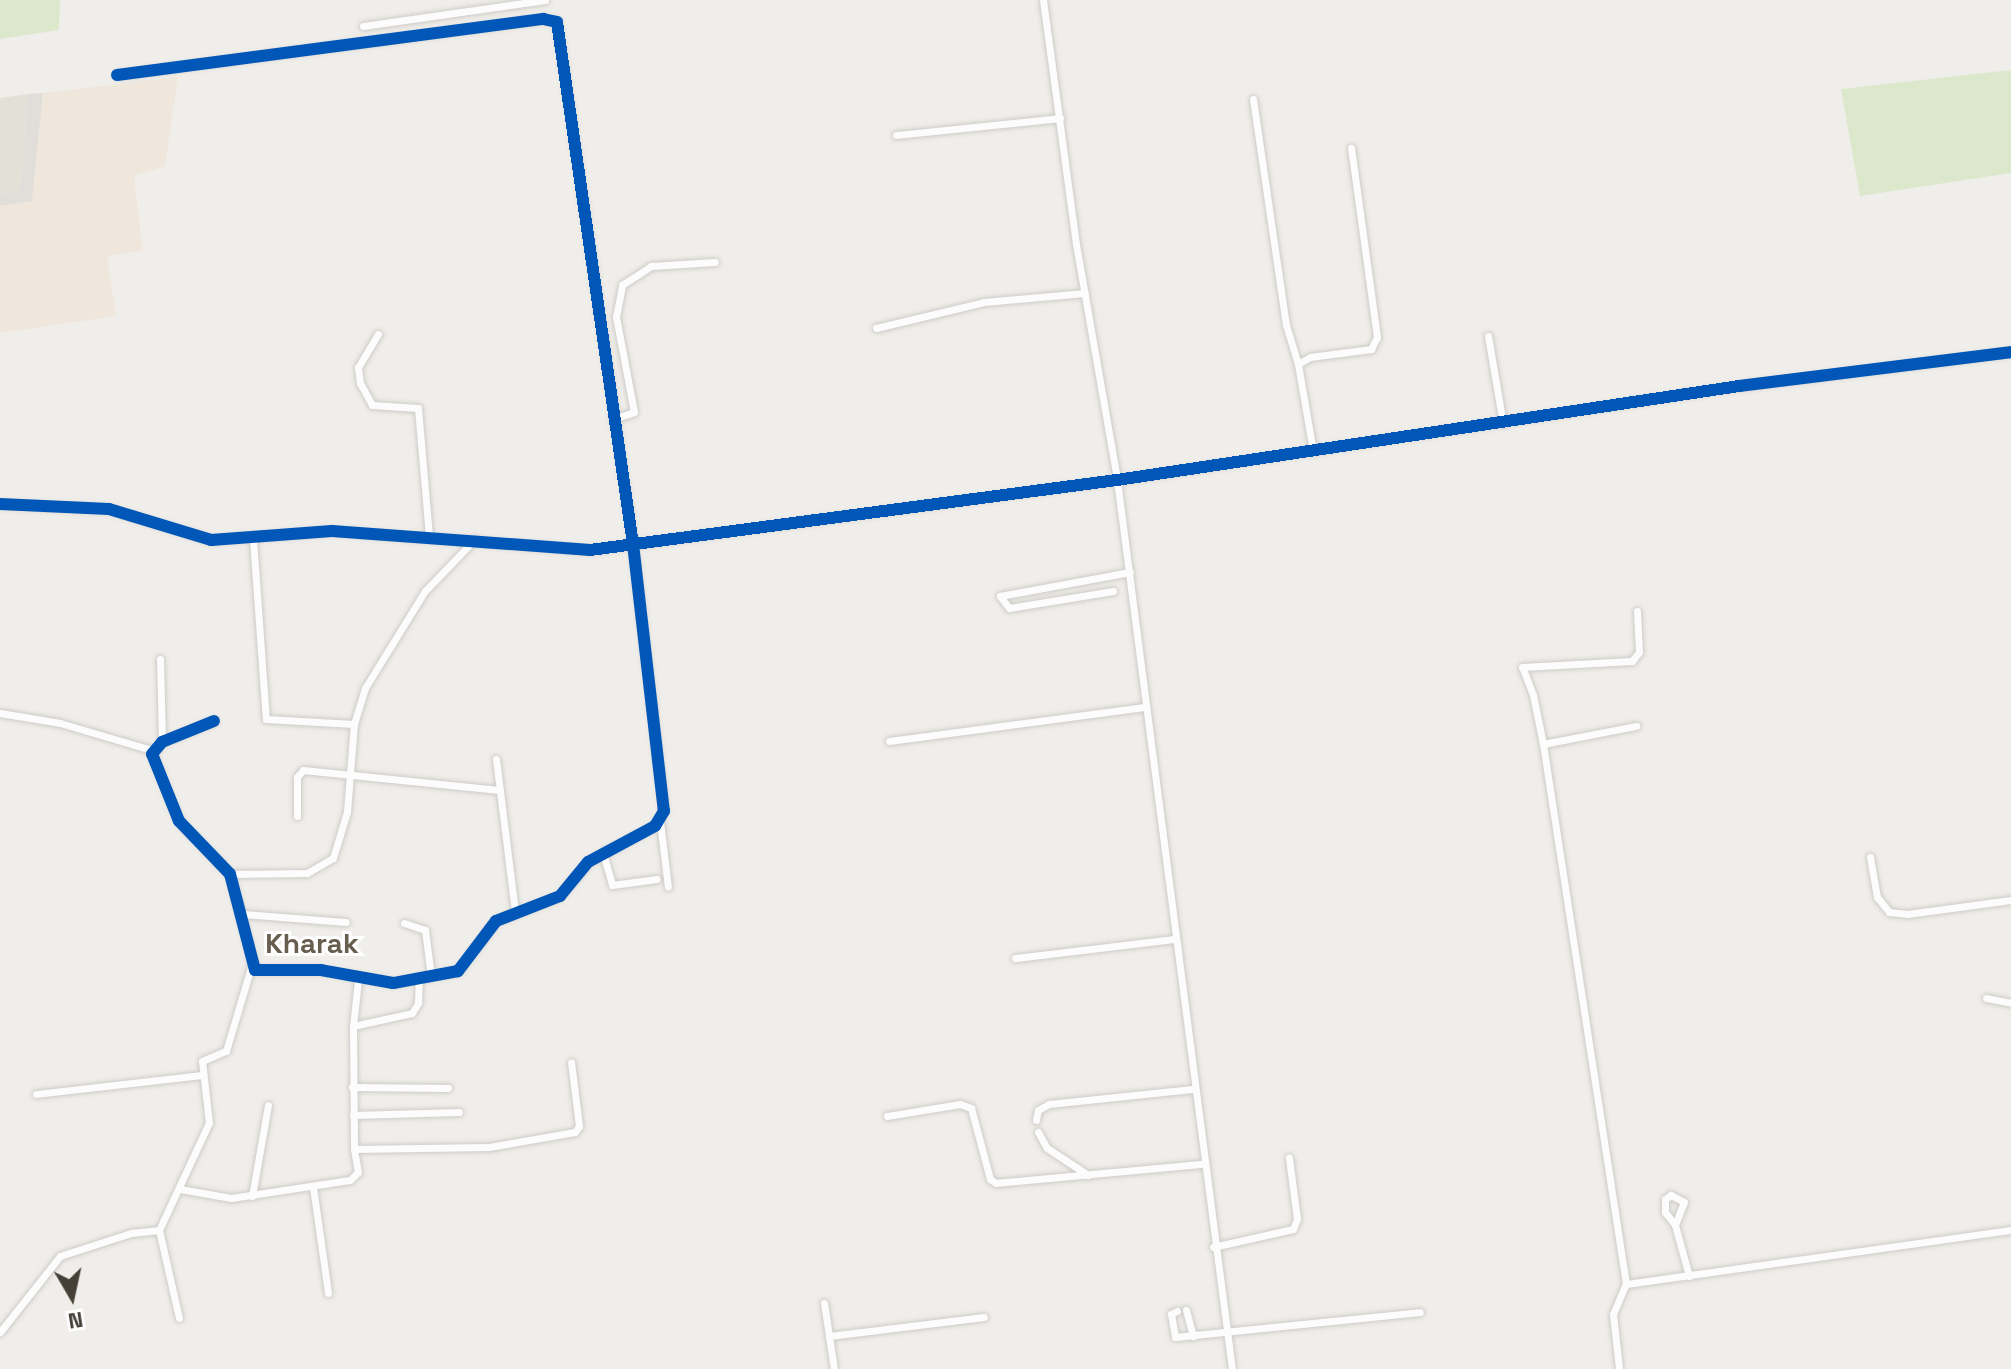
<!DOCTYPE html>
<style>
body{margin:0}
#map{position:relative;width:2011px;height:1369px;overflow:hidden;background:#f0eeea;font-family:"Space Grotesk",sans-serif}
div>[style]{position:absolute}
.residential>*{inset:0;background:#e3e0d8}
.commercial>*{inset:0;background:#efe7db}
.industrial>*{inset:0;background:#e1deda}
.green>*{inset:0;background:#dce8cc}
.roads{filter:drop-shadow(0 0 2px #ceccc8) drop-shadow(0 0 2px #ceccc8)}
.street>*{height:7px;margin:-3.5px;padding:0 3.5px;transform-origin:3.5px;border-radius:3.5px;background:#fdfcfc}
.cycleway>*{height:12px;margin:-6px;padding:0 6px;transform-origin:6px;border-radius:6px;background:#0057b8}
span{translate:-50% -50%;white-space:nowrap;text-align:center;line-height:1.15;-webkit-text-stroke:6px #fff;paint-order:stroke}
.neighbourhood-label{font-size:28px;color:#675e4f;font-weight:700}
.north{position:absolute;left:32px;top:1257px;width:80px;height:80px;-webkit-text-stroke:6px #fff;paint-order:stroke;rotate:171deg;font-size:22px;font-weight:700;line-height:32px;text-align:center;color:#454037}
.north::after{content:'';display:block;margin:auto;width:28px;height:36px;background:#454037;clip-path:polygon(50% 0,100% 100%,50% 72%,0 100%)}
</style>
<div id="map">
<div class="residential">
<div style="clip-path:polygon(28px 94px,20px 192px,0 195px,0 98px)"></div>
</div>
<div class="commercial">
<div style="clip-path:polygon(178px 77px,165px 166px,134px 176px,143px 251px,107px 256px,116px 316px,0 333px,0 206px,32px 201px,43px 93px)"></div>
</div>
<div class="industrial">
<div style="clip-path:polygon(43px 93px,32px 201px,0 206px,0 195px,20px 191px,28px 94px)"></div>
</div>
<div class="green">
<div style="clip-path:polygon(0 0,60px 0,59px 30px,0 39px)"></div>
<div style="clip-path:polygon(2011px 70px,2011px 173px,1860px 196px,1841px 89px)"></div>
</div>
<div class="roads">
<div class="street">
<div style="left:1043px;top:0;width:246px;rotate:82.3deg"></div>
<div style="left:1076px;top:244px;width:240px;rotate:80.1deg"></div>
<div style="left:1117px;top:480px;width:896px;rotate:82.63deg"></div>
<div style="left:363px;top:26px;width:184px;rotate:-8.1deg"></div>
<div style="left:117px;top:75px;width:430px;rotate:-7.5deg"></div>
<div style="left:543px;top:19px;width:14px;rotate:12deg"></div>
<div style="left:557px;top:22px;width:528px;rotate:81.72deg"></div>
<div style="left:633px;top:544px;width:269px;rotate:83.4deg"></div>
<div style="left:664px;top:811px;width:17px;rotate:121deg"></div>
<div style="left:655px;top:826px;width:76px;rotate:151.8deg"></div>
<div style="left:588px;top:862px;width:44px;rotate:129.5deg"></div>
<div style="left:560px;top:896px;width:69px;rotate:158.7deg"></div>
<div style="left:496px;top:921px;width:63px;rotate:127.2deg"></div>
<div style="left:458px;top:971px;width:66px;rotate:169.5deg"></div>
<div style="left:393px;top:983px;width:73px;rotate:-169.8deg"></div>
<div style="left:321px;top:970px;width:66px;rotate:180deg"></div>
<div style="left:255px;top:970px;width:99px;rotate:-104.6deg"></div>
<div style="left:230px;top:874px;width:74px;rotate:-133.9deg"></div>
<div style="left:179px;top:821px;width:72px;rotate:-111.9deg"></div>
<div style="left:152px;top:754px;width:16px;rotate:-50deg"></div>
<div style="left:162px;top:742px;width:56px;rotate:-22deg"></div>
<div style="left:1253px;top:99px;width:228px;rotate:81.7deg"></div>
<div style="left:1286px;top:325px;width:41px;rotate:72.9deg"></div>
<div style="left:896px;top:135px;width:165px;rotate:-5.9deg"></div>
<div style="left:876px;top:328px;width:111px;rotate:-13.5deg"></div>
<div style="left:984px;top:302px;width:101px;rotate:-5.1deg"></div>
<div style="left:378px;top:334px;width:39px;rotate:121deg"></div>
<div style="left:358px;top:367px;width:16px;rotate:83deg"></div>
<div style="left:360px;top:383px;width:25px;rotate:61deg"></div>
<div style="left:372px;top:405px;width:46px;rotate:3.7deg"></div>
<div style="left:418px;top:408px;width:129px;rotate:85.1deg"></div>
<div style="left:1488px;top:336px;width:89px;rotate:80.3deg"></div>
<div style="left:613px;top:419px;width:22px;rotate:-18deg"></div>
<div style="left:634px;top:412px;width:97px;rotate:-100.7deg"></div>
<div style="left:616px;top:317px;width:33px;rotate:-79deg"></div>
<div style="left:622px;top:285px;width:35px;rotate:-33deg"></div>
<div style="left:651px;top:266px;width:64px;rotate:-3.6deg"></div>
<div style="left:1313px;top:451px;width:88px;rotate:-99.8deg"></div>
<div style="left:1298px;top:364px;width:14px;rotate:-30deg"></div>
<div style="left:1310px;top:357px;width:62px;rotate:-7.5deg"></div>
<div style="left:1371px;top:349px;width:13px;rotate:-63deg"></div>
<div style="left:1377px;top:337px;width:191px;rotate:-97.8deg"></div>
<div style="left:0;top:504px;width:109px;rotate:2.6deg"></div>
<div style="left:109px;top:509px;width:107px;rotate:16.9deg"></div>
<div style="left:211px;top:540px;width:121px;rotate:-4.3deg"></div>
<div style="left:332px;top:531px;width:259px;rotate:4.2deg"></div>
<div style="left:590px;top:550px;width:532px;rotate:-7.57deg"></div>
<div style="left:1117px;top:480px;width:629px;rotate:-8.59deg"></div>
<div style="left:1739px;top:386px;width:274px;rotate:-7.1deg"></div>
<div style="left:253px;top:539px;width:180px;rotate:85.9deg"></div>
<div style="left:266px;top:719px;width:88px;rotate:3.3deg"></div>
<div style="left:1113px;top:591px;width:105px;rotate:170.7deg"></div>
<div style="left:1009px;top:608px;width:15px;rotate:-127deg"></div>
<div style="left:1000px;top:596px;width:132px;rotate:-10.5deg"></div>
<div style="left:160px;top:659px;width:83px;rotate:88.6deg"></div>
<div style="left:0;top:713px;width:61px;rotate:9.5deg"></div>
<div style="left:60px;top:723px;width:96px;rotate:16.4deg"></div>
<div style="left:889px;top:741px;width:258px;rotate:-7.6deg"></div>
<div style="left:1543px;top:744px;width:95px;rotate:-11deg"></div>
<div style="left:496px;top:759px;width:154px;rotate:82.9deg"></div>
<div style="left:297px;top:816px;width:39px;rotate:-90deg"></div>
<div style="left:297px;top:777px;width:9px;rotate:-49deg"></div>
<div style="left:303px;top:770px;width:197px;rotate:5.8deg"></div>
<div style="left:660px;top:822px;width:65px;rotate:83deg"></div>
<div style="left:603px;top:853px;width:33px;rotate:74deg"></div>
<div style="left:612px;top:885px;width:45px;rotate:-7.6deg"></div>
<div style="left:1870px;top:857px;width:41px;rotate:80.1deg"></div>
<div style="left:1877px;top:897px;width:19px;rotate:51deg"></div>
<div style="left:1889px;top:912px;width:18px;rotate:6deg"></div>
<div style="left:1907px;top:914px;width:105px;rotate:-7.7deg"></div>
<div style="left:230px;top:874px;width:77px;rotate:-0.7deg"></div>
<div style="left:307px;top:873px;width:30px;rotate:-30deg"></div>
<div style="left:333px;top:858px;width:48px;rotate:-73.1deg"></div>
<div style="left:347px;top:812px;width:88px;rotate:-85.5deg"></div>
<div style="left:354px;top:724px;width:38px;rotate:-73deg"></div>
<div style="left:365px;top:688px;width:114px;rotate:-58.3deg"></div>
<div style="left:425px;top:591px;width:72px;rotate:-46.1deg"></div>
<div style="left:243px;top:914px;width:103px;rotate:4.4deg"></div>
<div style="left:404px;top:923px;width:22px;rotate:18deg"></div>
<div style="left:425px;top:930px;width:46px;rotate:82.6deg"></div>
<div style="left:1015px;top:958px;width:161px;rotate:-6.8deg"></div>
<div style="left:358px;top:980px;width:46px;rotate:96.2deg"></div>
<div style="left:353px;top:1026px;width:123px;rotate:89.5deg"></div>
<div style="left:354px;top:1149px;width:135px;rotate:-0.8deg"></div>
<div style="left:489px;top:1147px;width:87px;rotate:-9.9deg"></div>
<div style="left:575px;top:1132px;width:7px;rotate:-56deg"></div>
<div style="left:579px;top:1126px;width:64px;rotate:-97.1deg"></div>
<div style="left:1986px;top:998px;width:25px;rotate:11deg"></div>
<div style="left:353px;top:1026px;width:60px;rotate:-12.4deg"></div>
<div style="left:412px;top:1013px;width:12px;rotate:-59deg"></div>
<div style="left:418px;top:1003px;width:25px;rotate:-88deg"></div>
<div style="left:352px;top:1087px;width:96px;rotate:0.6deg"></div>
<div style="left:36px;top:1094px;width:168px;rotate:-6.5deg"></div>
<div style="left:353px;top:1115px;width:106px;rotate:-1.6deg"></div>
<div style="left:887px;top:1116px;width:74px;rotate:-9.3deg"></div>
<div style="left:960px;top:1104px;width:12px;rotate:20deg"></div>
<div style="left:971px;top:1108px;width:73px;rotate:75deg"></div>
<div style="left:990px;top:1179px;width:7px;rotate:34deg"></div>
<div style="left:996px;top:1183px;width:207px;rotate:-5.3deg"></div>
<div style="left:1036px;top:1120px;width:10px;rotate:-79deg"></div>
<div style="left:1038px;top:1110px;width:13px;rotate:-29deg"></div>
<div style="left:1049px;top:1104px;width:144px;rotate:-6deg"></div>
<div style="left:1038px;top:1132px;width:18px;rotate:61deg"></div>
<div style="left:1047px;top:1148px;width:49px;rotate:33.4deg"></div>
<div style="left:313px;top:1187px;width:107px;rotate:81.9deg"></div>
<div style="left:180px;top:1189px;width:52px;rotate:10deg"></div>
<div style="left:231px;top:1198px;width:120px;rotate:-8.6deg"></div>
<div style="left:350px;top:1180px;width:11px;rotate:-45deg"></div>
<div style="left:358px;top:1172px;width:23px;rotate:-100deg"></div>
<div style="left:252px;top:1196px;width:92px;rotate:-80deg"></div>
<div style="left:1675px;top:1225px;width:25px;rotate:-69deg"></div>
<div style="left:1684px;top:1202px;width:15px;rotate:-152deg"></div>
<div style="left:1671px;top:1195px;width:7px;rotate:146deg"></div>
<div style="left:1665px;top:1199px;width:13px;rotate:90deg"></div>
<div style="left:1665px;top:1212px;width:16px;rotate:52deg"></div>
<div style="left:1675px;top:1225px;width:53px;rotate:74.6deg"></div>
<div style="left:1213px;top:1247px;width:82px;rotate:-12.7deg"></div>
<div style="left:1293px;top:1229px;width:11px;rotate:-68deg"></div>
<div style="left:1297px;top:1219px;width:62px;rotate:-97.5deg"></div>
<div style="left:1626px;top:1284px;width:546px;rotate:-98.74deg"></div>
<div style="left:1543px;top:744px;width:50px;rotate:-101.5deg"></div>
<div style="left:1533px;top:695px;width:30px;rotate:-111deg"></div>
<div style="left:1522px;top:667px;width:110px;rotate:-3.1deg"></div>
<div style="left:1632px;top:661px;width:11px;rotate:-52deg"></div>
<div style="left:1639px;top:652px;width:41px;rotate:-92.8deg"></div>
<div style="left:824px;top:1303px;width:67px;rotate:81.4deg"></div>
<div style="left:1186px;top:1310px;width:27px;rotate:75deg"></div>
<div style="left:1177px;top:1311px;width:7px;rotate:153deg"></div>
<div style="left:1171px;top:1314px;width:23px;rotate:80deg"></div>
<div style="left:1175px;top:1337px;width:246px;rotate:-5.8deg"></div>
<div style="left:179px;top:1318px;width:90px;rotate:-102.8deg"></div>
<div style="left:159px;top:1230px;width:118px;rotate:-65deg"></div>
<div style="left:209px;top:1123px;width:62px;rotate:-96.4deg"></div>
<div style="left:202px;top:1061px;width:26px;rotate:-23deg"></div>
<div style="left:226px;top:1051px;width:88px;rotate:-73.4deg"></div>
<div style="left:0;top:1332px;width:97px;rotate:-51.7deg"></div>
<div style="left:60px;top:1256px;width:75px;rotate:-17.9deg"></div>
<div style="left:131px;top:1233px;width:28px;rotate:-6deg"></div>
<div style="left:829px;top:1336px;width:156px;rotate:-7deg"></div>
<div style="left:1619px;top:1369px;width:55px;rotate:-96.2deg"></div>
<div style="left:1613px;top:1314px;width:33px;rotate:-67deg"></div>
<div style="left:1626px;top:1284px;width:389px;rotate:-8deg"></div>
</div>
</div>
<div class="cycleway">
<div style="left:117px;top:75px;width:430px;rotate:-7.5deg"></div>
<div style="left:543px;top:19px;width:14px;rotate:12deg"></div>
<div style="left:557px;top:22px;width:528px;rotate:81.72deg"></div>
<div style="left:633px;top:544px;width:269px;rotate:83.4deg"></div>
<div style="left:664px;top:811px;width:17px;rotate:121deg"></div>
<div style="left:655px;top:826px;width:76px;rotate:151.8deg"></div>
<div style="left:588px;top:862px;width:44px;rotate:129.5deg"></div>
<div style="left:560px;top:896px;width:69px;rotate:158.7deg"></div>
<div style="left:496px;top:921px;width:63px;rotate:127.2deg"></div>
<div style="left:458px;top:971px;width:66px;rotate:169.5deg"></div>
<div style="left:393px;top:983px;width:73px;rotate:-169.8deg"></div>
<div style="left:321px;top:970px;width:66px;rotate:180deg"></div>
<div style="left:255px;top:970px;width:99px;rotate:-104.6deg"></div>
<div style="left:230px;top:874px;width:74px;rotate:-133.9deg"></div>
<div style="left:179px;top:821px;width:72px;rotate:-111.9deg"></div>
<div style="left:152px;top:754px;width:16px;rotate:-50deg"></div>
<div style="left:162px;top:742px;width:56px;rotate:-22deg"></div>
<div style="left:0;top:504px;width:109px;rotate:2.6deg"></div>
<div style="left:109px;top:509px;width:107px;rotate:16.9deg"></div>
<div style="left:211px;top:540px;width:121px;rotate:-4.3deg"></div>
<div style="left:332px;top:531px;width:259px;rotate:4.2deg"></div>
<div style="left:590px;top:550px;width:532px;rotate:-7.57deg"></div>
<div style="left:1117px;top:480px;width:629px;rotate:-8.59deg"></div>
<div style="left:1739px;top:386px;width:274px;rotate:-7.1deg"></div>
</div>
<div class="neighbourhood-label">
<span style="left:312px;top:943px">Kharak</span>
</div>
<div class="north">N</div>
</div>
